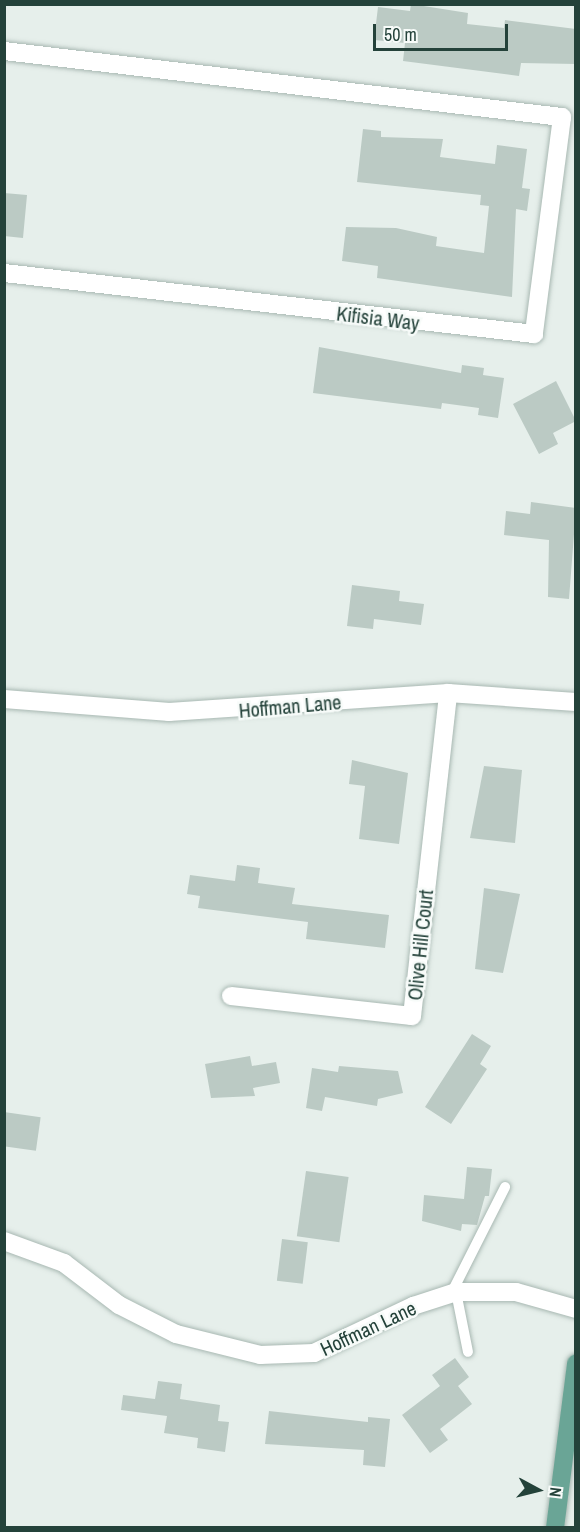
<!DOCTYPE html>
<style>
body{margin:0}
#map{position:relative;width:580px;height:1532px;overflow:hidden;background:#e6efeb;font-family:"Archivo Narrow",sans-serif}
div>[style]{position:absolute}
.building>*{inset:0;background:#bbcac4;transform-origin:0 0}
.roads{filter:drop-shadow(0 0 2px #a8b8b2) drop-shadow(0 0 2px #a8b8b2)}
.service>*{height:10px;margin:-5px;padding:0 5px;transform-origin:5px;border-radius:5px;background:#fff}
.minor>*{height:18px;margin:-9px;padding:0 9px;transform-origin:9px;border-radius:9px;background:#fff}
.primary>*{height:18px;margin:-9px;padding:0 9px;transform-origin:9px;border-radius:9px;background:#6aa596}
span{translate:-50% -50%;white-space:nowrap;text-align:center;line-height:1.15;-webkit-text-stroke:5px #f7fbf9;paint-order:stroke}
.street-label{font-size:20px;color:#24423a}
.frame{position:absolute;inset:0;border:6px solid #24423a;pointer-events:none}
.north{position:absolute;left:508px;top:1460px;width:60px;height:60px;-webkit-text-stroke:4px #f7fbf9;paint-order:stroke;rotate:97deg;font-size:16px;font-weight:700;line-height:24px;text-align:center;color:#24423a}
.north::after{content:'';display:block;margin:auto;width:21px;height:27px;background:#24423a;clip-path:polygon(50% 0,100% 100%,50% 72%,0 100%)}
.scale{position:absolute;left:373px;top:24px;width:135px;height:27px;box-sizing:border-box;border:3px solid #24423a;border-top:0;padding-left:8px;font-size:18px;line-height:21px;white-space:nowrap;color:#24423a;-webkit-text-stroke:4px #f7fbf9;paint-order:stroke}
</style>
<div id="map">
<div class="building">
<div style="clip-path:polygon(411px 4px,468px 13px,467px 24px,504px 28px,505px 20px,576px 29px,576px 64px,521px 63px,519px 76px,403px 61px,405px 43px,374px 40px,378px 7px,410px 11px)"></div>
<div style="clip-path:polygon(363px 129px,381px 131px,381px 137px,443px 139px,440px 157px,495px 164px,497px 145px,527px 149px,522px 188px,530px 189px,527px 211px,516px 209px,512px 297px,377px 278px,378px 266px,342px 261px,346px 227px,396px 228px,437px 237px,436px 246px,484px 253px,489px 206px,480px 205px,481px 195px,357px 182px)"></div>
<div style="clip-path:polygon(4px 193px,27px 195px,23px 238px,4px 236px)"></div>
<div style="clip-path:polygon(319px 347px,461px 373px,462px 365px,484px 368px,483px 375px,504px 378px,498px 418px,478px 415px,479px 408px,442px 403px,441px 409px,313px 393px)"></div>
<div style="clip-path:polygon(556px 381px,576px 421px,553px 433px,558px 444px,539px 454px,513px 404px)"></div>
<div style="clip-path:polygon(531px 502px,576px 508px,569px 599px,548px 597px,549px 540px,504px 535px,506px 511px,530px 514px)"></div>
<div style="clip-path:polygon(352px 585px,400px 591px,399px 601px,424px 604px,421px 625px,374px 619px,373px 629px,347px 626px)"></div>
<div style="clip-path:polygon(352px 760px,408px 773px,399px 844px,359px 839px,365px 786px,349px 784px)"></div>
<div style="clip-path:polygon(484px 766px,522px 770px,515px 843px,470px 838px)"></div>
<div style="clip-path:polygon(237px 865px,260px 868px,258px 883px,295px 888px,292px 904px,389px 915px,385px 948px,306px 939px,308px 922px,198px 908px,200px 896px,187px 894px,190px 875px,235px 881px)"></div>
<div style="clip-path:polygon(484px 888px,520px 894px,503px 973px,475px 969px)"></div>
<div style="clip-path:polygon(472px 1034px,491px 1046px,480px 1064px,487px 1069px,451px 1124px,425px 1107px)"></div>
<div style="clip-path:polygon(250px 1056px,252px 1066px,276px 1062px,280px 1083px,253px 1088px,255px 1096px,211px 1098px,205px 1064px)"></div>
<div style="clip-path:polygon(339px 1066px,398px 1071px,403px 1093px,378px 1099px,377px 1106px,325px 1097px,322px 1111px,306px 1108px,312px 1068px,338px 1072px)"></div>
<div style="left:4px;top:1112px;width:37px;height:34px;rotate:8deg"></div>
<div style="clip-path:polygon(467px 1167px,492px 1169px,489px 1196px,485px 1196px,477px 1225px,462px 1224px,461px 1231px,422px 1221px,424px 1195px,464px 1199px)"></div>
<div style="left:306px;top:1171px;width:43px;height:66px;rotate:8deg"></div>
<div style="left:282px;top:1239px;width:26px;height:42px;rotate:7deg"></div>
<div style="clip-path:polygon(455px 1358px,469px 1377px,458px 1386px,472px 1404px,440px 1429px,448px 1440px,430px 1453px,402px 1415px,440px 1386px,432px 1375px)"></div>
<div style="clip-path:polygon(158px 1381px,182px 1384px,180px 1399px,220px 1405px,218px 1421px,229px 1422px,225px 1452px,197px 1448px,198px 1438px,164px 1433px,167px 1416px,121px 1410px,123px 1395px,155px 1399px)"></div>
<div style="clip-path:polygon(269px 1411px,368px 1422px,368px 1417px,390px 1419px,385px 1467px,363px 1465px,364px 1450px,265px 1444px)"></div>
</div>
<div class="roads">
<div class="service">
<div style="left:456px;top:1292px;width:61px;rotate:78.7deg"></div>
<div style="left:451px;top:1294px;width:120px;rotate:-63.2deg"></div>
</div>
<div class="minor">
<div style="left:4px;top:51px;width:562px;rotate:6.75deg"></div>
<div style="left:562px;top:117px;width:219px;rotate:97.4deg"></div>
<div style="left:534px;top:334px;width:533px;rotate:-173.43deg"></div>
<div style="left:4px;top:699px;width:166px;rotate:4.5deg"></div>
<div style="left:169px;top:712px;width:280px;rotate:-3.9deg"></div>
<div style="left:448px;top:693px;width:128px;rotate:4deg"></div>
<div style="left:231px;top:996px;width:182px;rotate:6.3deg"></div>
<div style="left:412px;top:1016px;width:325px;rotate:-83.6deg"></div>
<div style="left:4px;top:1241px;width:64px;rotate:20.1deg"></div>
<div style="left:64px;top:1263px;width:69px;rotate:37.4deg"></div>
<div style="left:119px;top:1305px;width:64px;rotate:27deg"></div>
<div style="left:176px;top:1334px;width:87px;rotate:14deg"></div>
<div style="left:260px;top:1355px;width:54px;rotate:-2.1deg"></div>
<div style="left:314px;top:1353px;width:110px;rotate:-25.4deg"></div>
<div style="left:413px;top:1306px;width:45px;rotate:-18deg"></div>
<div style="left:456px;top:1292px;width:60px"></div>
<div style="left:516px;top:1292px;width:62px;rotate:15.8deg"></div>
</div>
<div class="primary">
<div style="left:555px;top:1528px;width:166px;rotate:-82.7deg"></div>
</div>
</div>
<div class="street-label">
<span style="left:378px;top:318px;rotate:7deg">Kifisia Way</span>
<span style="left:290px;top:706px;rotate:-5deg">Hoffman Lane</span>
<span style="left:420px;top:945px;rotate:-84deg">Olive Hill Court</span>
<span style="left:368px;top:1328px;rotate:-25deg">Hoffman Lane</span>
</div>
<div class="frame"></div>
<div class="north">N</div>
<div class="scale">50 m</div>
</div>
